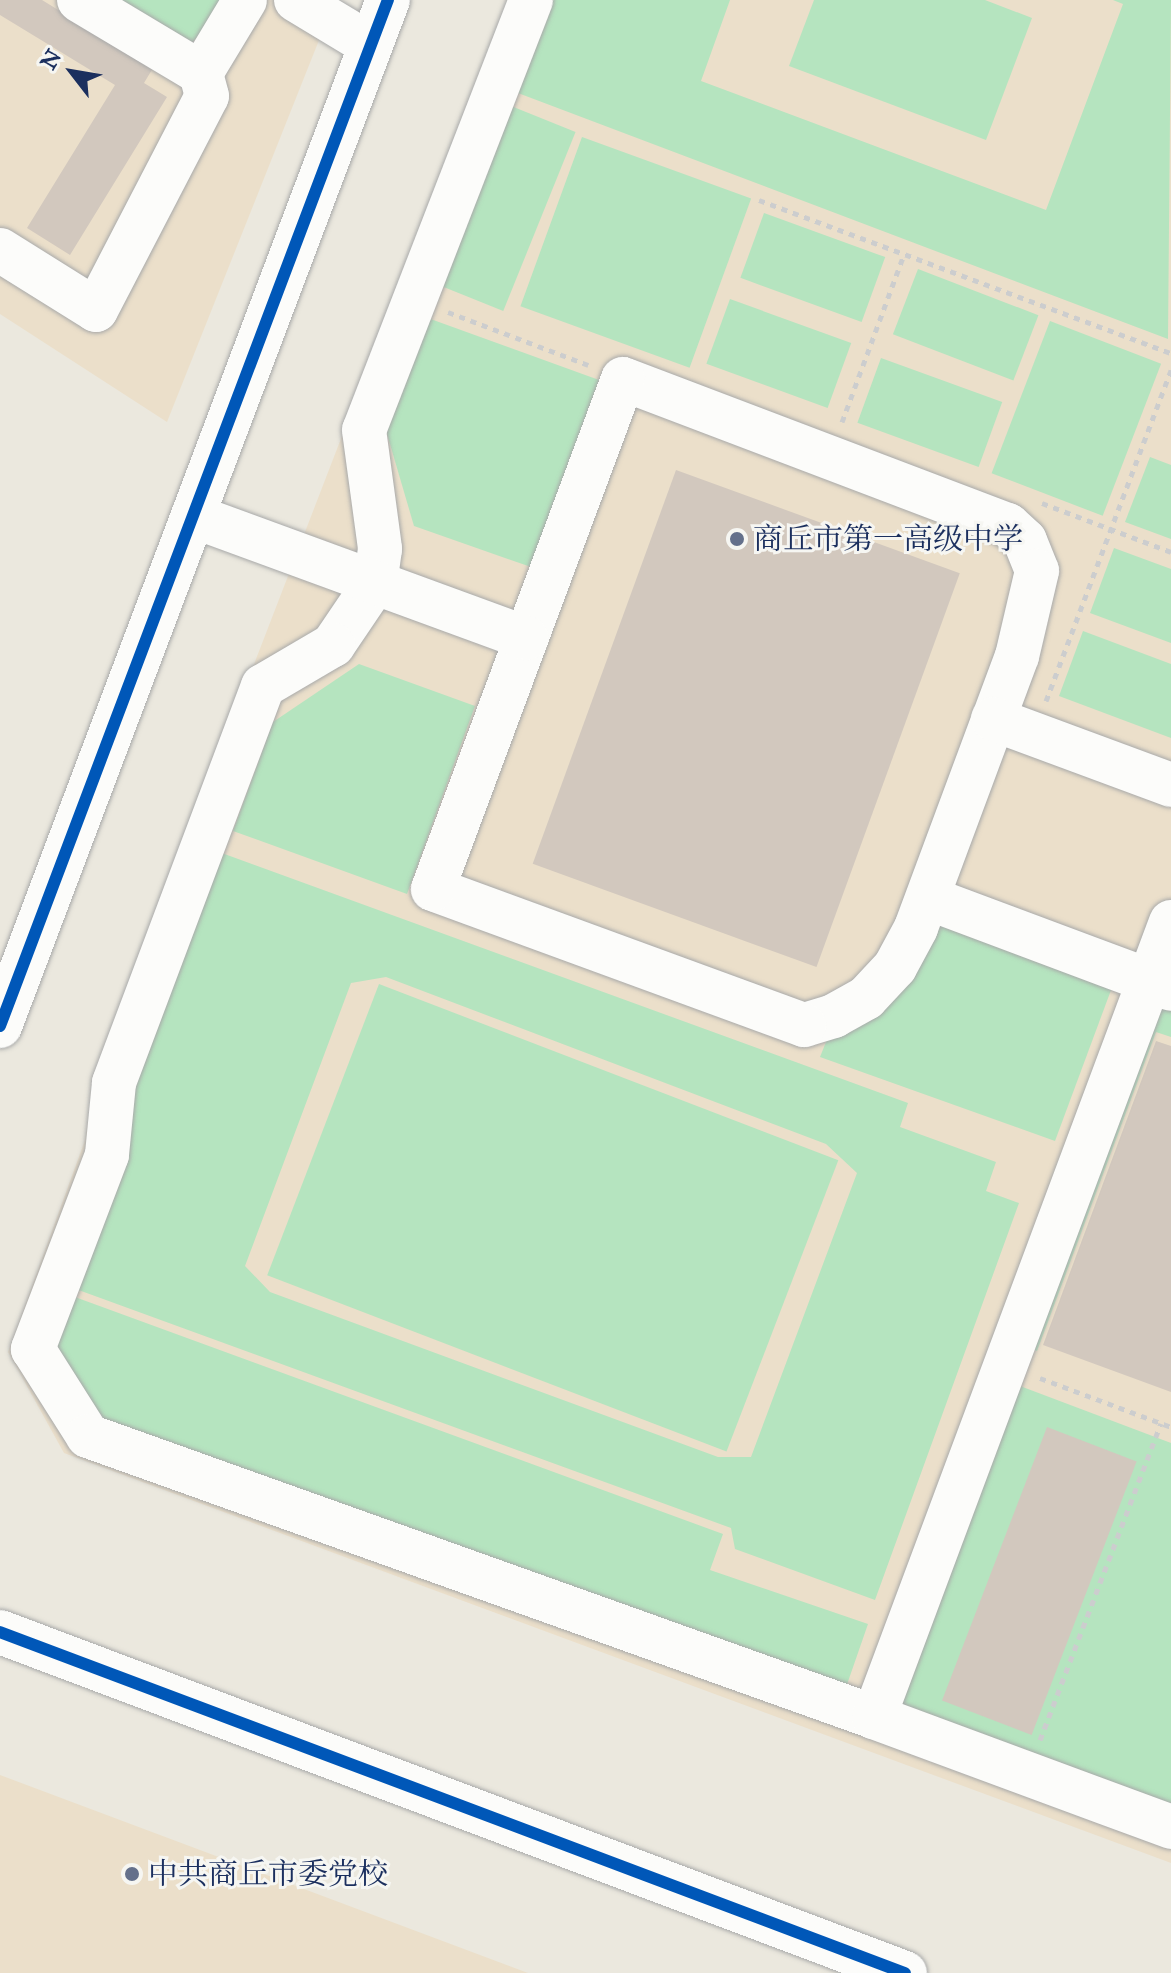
<!DOCTYPE html>
<meta charset="utf-8">
<style>
body{margin:0}
#map{position:relative;width:1171px;height:1973px;overflow:hidden;background:#ebe8de;font-family:"IM FELL Great Primer","Noto Serif SC",serif}
div>[style]{position:absolute}
.built>*{inset:0;background:#ebdfca}
.green>*{inset:0;background:#b5e4bf;transform-origin:0 0}
.building>*{inset:0;background:#d2c8be;transform-origin:0 0}
.path>*{height:5px;margin-top:-2.5px;transform-origin:0;background:repeating-linear-gradient(90deg,#cccdce 0 6px,transparent 0 12px)}
.roads{filter:drop-shadow(0 0 2px #a8a9a9) drop-shadow(0 0 2px #a8a9a9)}
.minor>*{height:44px;margin:-22px;padding:0 22px;transform-origin:22px;border-radius:22px;background:#fcfcfa}
.cycleway>*{height:12px;margin:-6px;padding:0 6px;transform-origin:6px;border-radius:6px;background:#0057b8}
.dots>*{width:22px;height:22px;translate:-50% -50%;box-sizing:border-box;border:4px solid #f6f6f2;border-radius:50%}
span{translate:-50% -50%;white-space:nowrap;text-align:center;line-height:1.15;-webkit-text-stroke:6px #f6f6f2;paint-order:stroke}
.poi-label{font-size:30px;color:#1b2f5e}
.left{translate:0 -50%;text-align:left}
.north{position:absolute;left:32px;top:32px;width:80px;height:80px;-webkit-text-stroke:6px #f6f6f2;paint-order:stroke;rotate:301deg;font-size:22px;font-weight:700;line-height:32px;text-align:center;color:#1b2f5e}
.north::after{content:'';display:block;margin:auto;width:28px;height:36px;background:#1b2f5e;clip-path:polygon(50% 0,100% 100%,50% 72%,0 100%)}
</style>
<div id="map">
<div class="built">
<div style="clip-path:polygon(0 0,335px 0,167px 422px,0 314px)"></div>
<div style="clip-path:polygon(510px 0,1171px 0,1171px 1863px,64px 1453px,8px 1352px,85px 1140px,95px 1077px)"></div>
<div style="clip-path:polygon(0 1775px,528px 1973px,0 1973px)"></div>
</div>
<div class="green">
<div style="clip-path:polygon(105px 0,230px 0,191px 44px)"></div>
<div style="clip-path:polygon(544px 0,730px 0,701px 81px,1046px 210px,1123px 4px,1113px 0,1171px 0,1168px 339px,510px 90px)"></div>
<div style="clip-path:polygon(814px 0,985px 0,1032px 18px,986px 140px,789px 66px)"></div>
<div style="left:506px;top:104px;width:75px;height:193px;rotate:22deg"></div>
<div style="left:582px;top:137px;width:180px;height:180px;rotate:20deg"></div>
<div style="left:764px;top:213px;width:129px;height:69px;rotate:20deg"></div>
<div style="left:918px;top:269px;width:129px;height:70px;rotate:21deg"></div>
<div style="left:730px;top:299px;width:129px;height:69px;rotate:20deg"></div>
<div style="clip-path:polygon(425px 317px,599px 380px,531px 567px,414px 526px,385px 427px)"></div>
<div style="left:1050px;top:321px;width:119px;height:163px;rotate:21deg"></div>
<div style="left:881px;top:358px;width:129px;height:69px;rotate:20deg"></div>
<div style="clip-path:polygon(1150px 457px,1171px 465px,1171px 539px,1125px 522px)"></div>
<div style="clip-path:polygon(1114px 548px,1171px 569px,1171px 643px,1090px 613px)"></div>
<div style="clip-path:polygon(1083px 631px,1171px 664px,1171px 738px,1059px 696px)"></div>
<div style="clip-path:polygon(359px 664px,475px 706px,407px 894px,233px 831px,273px 722px)"></div>
<div style="clip-path:polygon(evenodd,219px 852px,908px 1103px,900px 1127px,996px 1162px,986px 1191px,1019px 1203px,875px 1600px,735px 1549px,731px 1528px,73px 1288px,130px 1079px,219px 852px,386px 977px,826px 1144px,857px 1173px,751px 1457px,718px 1457px,270px 1292px,245px 1266px,351px 983px,386px 977px)"></div>
<div style="clip-path:polygon(937px 914px,1114px 982px,1055px 1141px,820px 1057px,830px 1032px)"></div>
<div style="left:379px;top:984px;width:492px;height:312px;rotate:21deg"></div>
<div style="clip-path:polygon(1148px 1000px,1171px 1008px,1171px 1037px,1156px 1032px,1037px 1351px,1019px 1344px)"></div>
<div style="clip-path:polygon(64px 1293px,723px 1534px,710px 1570px,868px 1624px,843px 1696px,93px 1428px,44px 1348px)"></div>
<div style="clip-path:polygon(1020px 1386px,1171px 1443px,1171px 1811px,900px 1710px)"></div>
</div>
<div class="building">
<div style="clip-path:polygon(0 0,42px 0,153px 68px,144px 83px,167px 97px,70px 255px,27px 228px,115px 85px,0 15px)"></div>
<div style="left:676px;top:470px;width:302px;height:419px;rotate:20deg"></div>
<div style="clip-path:polygon(1156px 1041px,1171px 1046px,1171px 1392px,1043px 1345px)"></div>
<div style="left:1047px;top:1427px;width:96px;height:293px;rotate:21deg"></div>
</div>
<div class="path">
<div style="left:759px;top:200px;width:439px;rotate:20.4deg"></div>
<div style="left:448px;top:312px;width:150px;rotate:20.7deg"></div>
<div style="left:842px;top:422px;width:179px;rotate:-69.7deg"></div>
<div style="left:1042px;top:503px;width:138px;rotate:20.8deg"></div>
<div style="left:1046px;top:701px;width:354px;rotate:-69.3deg"></div>
<div style="left:1040px;top:1378px;width:140px;rotate:20.5deg"></div>
<div style="left:1040px;top:1740px;width:339px;rotate:-69.1deg"></div>
</div>
<div class="roads">
<div class="minor">
<div style="left:79px;top:0;width:142px;rotate:30.9deg"></div>
<div style="left:201px;top:73px;width:85px;rotate:-58.9deg"></div>
<div style="left:296px;top:0;width:87px;rotate:31deg"></div>
<div style="left:531px;top:0;width:461px;rotate:111.2deg"></div>
<div style="left:364px;top:430px;width:120px;rotate:82.3deg"></div>
<div style="left:380px;top:549px;width:34px;rotate:98deg"></div>
<div style="left:375px;top:583px;width:75px;rotate:124.1deg"></div>
<div style="left:333px;top:645px;width:81px;rotate:149.6deg"></div>
<div style="left:263px;top:686px;width:424px;rotate:110.6deg"></div>
<div style="left:114px;top:1083px;width:72px;rotate:95.6deg"></div>
<div style="left:107px;top:1155px;width:208px;rotate:110.9deg"></div>
<div style="left:33px;top:1349px;width:103px;rotate:57.7deg"></div>
<div style="left:88px;top:1436px;width:835px;rotate:19.67deg"></div>
<div style="left:0;top:250px;width:113px;rotate:32deg"></div>
<div style="left:96px;top:310px;width:241px;rotate:-62.6deg"></div>
<div style="left:207px;top:96px;width:24px;rotate:-105deg"></div>
<div style="left:623px;top:379px;width:412px;rotate:20.8deg"></div>
<div style="left:1008px;top:525px;width:23px;rotate:43deg"></div>
<div style="left:1025px;top:541px;width:32px;rotate:68deg"></div>
<div style="left:1037px;top:571px;width:87px;rotate:103.2deg"></div>
<div style="left:1017px;top:656px;width:290px;rotate:110.4deg"></div>
<div style="left:916px;top:928px;width:44px;rotate:118.3deg"></div>
<div style="left:895px;top:967px;width:42px;rotate:133.1deg"></div>
<div style="left:866px;top:998px;width:37px;rotate:151deg"></div>
<div style="left:834px;top:1016px;width:31px;rotate:163deg"></div>
<div style="left:804px;top:1025px;width:395px;rotate:-159.9deg"></div>
<div style="left:433px;top:889px;width:544px;rotate:-69.57deg"></div>
<div style="left:193px;top:516px;width:355px;rotate:20.1deg"></div>
<div style="left:993px;top:719px;width:190px;rotate:20.3deg"></div>
<div style="left:928px;top:898px;width:259px;rotate:20.5deg"></div>
<div style="left:1171px;top:922px;width:849px;rotate:110.48deg"></div>
<div style="left:874px;top:1717px;width:317px;rotate:20.3deg"></div>
<div style="left:0;top:1026px;width:1097px;rotate:-69.29deg"></div>
<div style="left:0;top:1632px;width:967px;rotate:20.65deg"></div>
</div>
</div>
<div class="cycleway">
<div style="left:0;top:1026px;width:1097px;rotate:-69.29deg"></div>
<div style="left:0;top:1632px;width:967px;rotate:20.65deg"></div>
</div>
<div class="dots">
<div style="left:737px;top:539px;background:#64708b"></div>
<div style="left:132px;top:1874px;background:#64708b"></div>
</div>
<div class="poi-label">
<span class="left" style="left:753px;top:539px">商丘市第一高级中学</span>
<span class="left" style="left:148px;top:1874px">中共商丘市委党校</span>
</div>
<div class="north">N</div>
</div>
